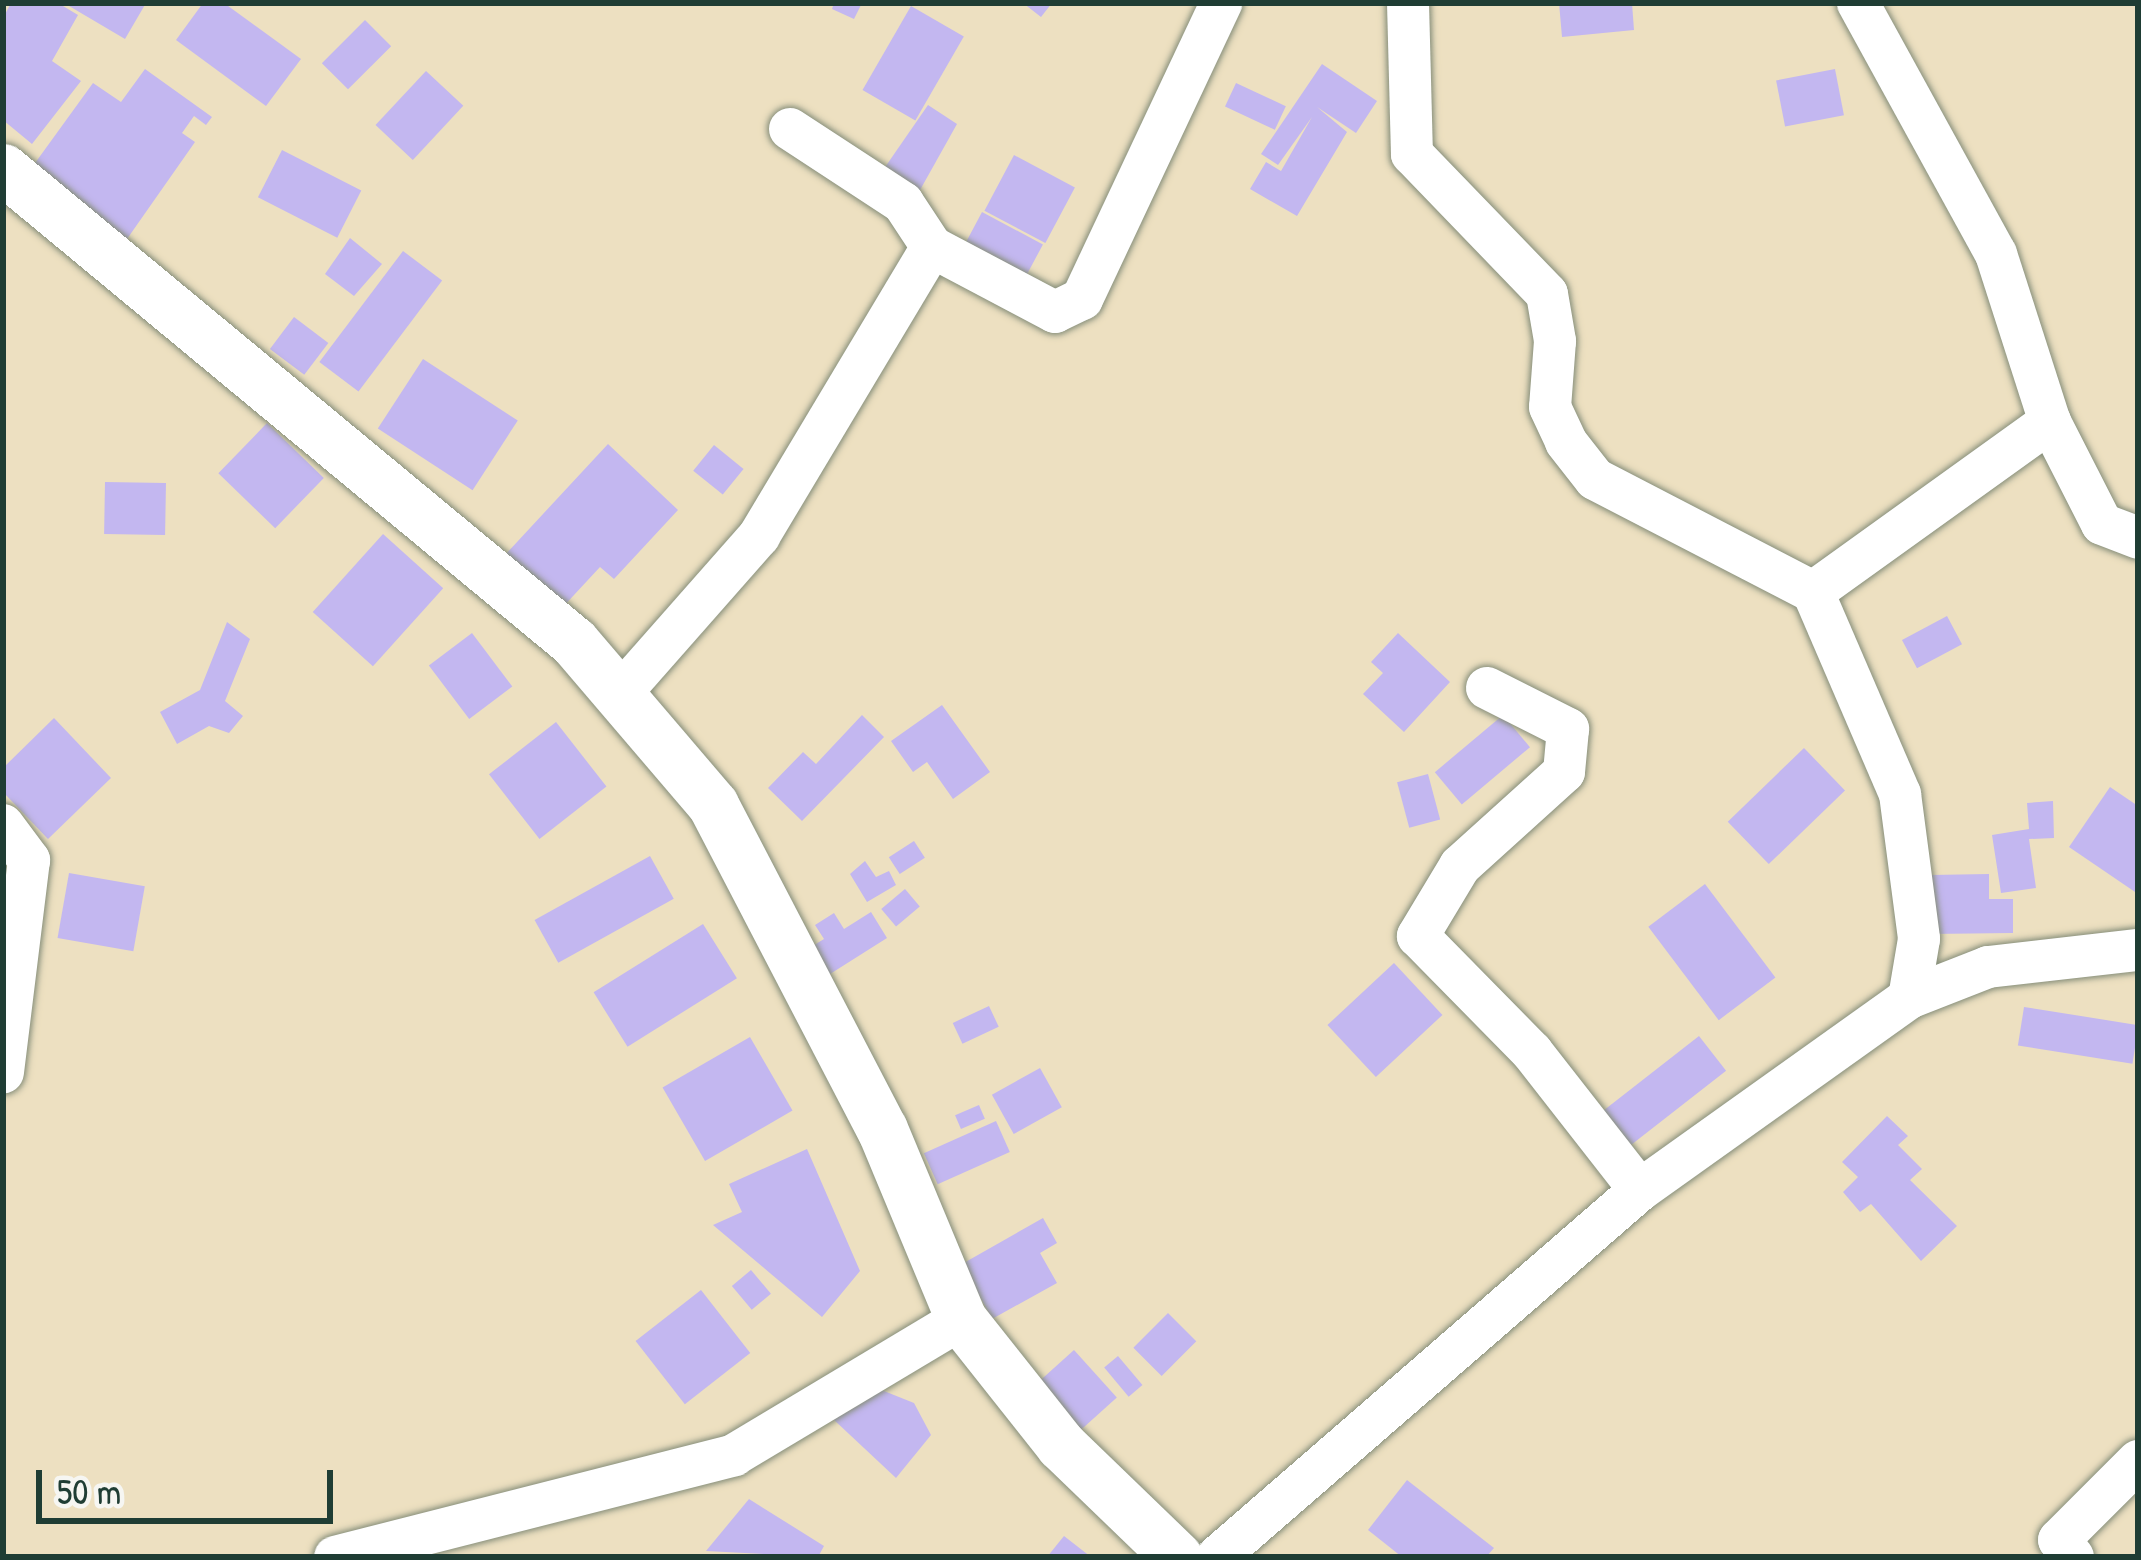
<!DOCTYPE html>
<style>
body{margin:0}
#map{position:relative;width:2141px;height:1560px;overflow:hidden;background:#ede0c1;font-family:"Patrick Hand",sans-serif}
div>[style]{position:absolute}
.building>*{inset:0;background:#c3b7f0;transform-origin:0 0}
.roads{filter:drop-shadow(0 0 3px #868e7a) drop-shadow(0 0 3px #868e7a)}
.minor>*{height:42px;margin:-21px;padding:0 21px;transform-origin:21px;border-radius:21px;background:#fff}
.tertiary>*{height:51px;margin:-25.5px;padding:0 25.5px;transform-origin:25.5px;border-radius:25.5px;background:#fff}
span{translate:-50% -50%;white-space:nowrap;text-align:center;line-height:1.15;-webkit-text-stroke:9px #f6f6f2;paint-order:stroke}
.frame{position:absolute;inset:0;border:6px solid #1f3d34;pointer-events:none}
.scale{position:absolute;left:36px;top:1470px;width:297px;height:54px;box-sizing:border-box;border:6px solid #1f3d34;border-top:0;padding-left:15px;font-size:36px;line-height:42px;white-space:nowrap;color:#1f3d34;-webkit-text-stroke:9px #f6f6f2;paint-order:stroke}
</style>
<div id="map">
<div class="building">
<div style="clip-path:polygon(11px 3px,58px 3px,78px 15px,52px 61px,81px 81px,32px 144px,3px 120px,3px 18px)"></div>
<div style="clip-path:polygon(64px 3px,146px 3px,125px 39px)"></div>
<div style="clip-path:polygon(203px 3px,224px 3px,301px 59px,266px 106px,176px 40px)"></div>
<div style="clip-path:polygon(834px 3px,862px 3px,854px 19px,832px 9px)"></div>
<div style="clip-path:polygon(1023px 3px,1052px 3px,1041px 17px)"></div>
<div style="clip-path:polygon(1559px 3px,1632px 3px,1634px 30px,1562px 37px)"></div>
<div style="left:911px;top:6px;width:61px;height:97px;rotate:30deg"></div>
<div style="left:365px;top:20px;width:37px;height:61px;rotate:45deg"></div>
<div style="clip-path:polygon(1322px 64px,1377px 101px,1356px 133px,1317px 107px,1347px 132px,1297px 216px,1250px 189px,1266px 162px,1281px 171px,1312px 117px,1278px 165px,1261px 154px)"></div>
<div style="clip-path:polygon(145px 69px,212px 117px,206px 125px,194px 116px,182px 133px,195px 142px,127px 239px,30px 170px,93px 83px,121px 102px)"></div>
<div style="left:1835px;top:69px;width:47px;height:60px;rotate:79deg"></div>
<div style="left:426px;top:71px;width:51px;height:74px;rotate:43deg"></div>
<div style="left:1236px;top:83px;width:55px;height:26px;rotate:25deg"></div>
<div style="clip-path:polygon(928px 105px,957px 124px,915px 199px,881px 173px)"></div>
<div style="left:282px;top:150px;width:89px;height:53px;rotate:27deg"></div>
<div style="left:1014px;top:155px;width:69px;height:63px;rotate:28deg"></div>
<div style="left:982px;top:212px;width:69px;height:41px;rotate:28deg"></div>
<div style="clip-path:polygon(350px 238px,382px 264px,354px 296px,325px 274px)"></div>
<div style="left:403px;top:251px;width:49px;height:139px;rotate:37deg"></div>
<div style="left:294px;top:317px;width:43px;height:40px;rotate:37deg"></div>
<div style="left:423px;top:359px;width:113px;height:83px;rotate:33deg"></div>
<div style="left:267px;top:423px;width:79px;height:70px;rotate:44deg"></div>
<div style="clip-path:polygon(608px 444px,678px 510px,614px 579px,600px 567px,561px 609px,504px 556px)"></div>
<div style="left:714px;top:445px;width:38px;height:33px;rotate:39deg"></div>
<div style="left:105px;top:482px;width:61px;height:52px;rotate:1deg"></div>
<div style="left:383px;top:534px;width:81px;height:105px;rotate:42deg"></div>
<div style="left:1947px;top:616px;width:32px;height:51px;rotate:62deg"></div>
<div style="clip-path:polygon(227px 622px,250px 639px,225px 701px,243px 716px,229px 733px,209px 726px,177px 744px,160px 712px,200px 690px)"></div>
<div style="left:472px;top:633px;width:67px;height:54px;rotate:53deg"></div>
<div style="clip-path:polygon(1398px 633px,1450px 682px,1404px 732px,1363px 694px,1383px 673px,1371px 662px)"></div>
<div style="clip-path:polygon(942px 705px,990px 772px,953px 799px,927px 762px,913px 772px,891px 741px)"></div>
<div style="clip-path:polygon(862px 715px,884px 737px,802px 821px,768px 788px,803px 752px,816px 764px)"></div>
<div style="left:1503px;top:715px;width:42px;height:89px;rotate:50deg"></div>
<div style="clip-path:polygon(54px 718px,111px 778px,48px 839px,3px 792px,3px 768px)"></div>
<div style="left:556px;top:722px;width:82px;height:85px;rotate:52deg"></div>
<div style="left:1804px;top:748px;width:59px;height:106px;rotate:46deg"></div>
<div style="left:1428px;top:774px;width:47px;height:32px;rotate:75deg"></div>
<div style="clip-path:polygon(2110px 787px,2138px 806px,2138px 894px,2069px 847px)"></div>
<div style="clip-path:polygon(2053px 801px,2054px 838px,2029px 839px,2036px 888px,2001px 893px,1992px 835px,2029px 829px,2027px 803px)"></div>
<div style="left:914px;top:841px;width:20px;height:30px;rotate:57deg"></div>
<div style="left:650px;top:856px;width:49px;height:132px;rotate:61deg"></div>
<div style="clip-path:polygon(865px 861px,876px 877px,889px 871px,896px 885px,867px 902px,850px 874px)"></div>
<div style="left:69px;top:873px;width:77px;height:66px;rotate:10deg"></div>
<div style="clip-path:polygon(1989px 874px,1989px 899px,2013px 899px,2013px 933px,1930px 934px,1930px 875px)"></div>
<div style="left:1705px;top:884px;width:117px;height:71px;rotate:53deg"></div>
<div style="left:905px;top:889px;width:23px;height:31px;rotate:50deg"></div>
<div style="clip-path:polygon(871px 912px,887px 938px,819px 981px,801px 953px,824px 939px,815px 925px,834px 913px,844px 929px)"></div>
<div style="left:703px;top:924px;width:64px;height:129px;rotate:58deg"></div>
<div style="left:1394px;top:963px;width:71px;height:91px;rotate:47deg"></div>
<div style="left:989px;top:1006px;width:23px;height:40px;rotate:65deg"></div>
<div style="left:2024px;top:1007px;width:116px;height:39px;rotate:9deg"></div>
<div style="left:1699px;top:1036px;width:44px;height:126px;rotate:52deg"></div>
<div style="left:750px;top:1037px;width:85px;height:101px;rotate:60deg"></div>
<div style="left:1040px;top:1068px;width:45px;height:55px;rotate:61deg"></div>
<div style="left:979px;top:1105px;width:15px;height:26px;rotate:67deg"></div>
<div style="clip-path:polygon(1887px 1116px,1908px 1136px,1898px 1145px,1922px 1169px,1910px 1180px,1957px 1226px,1921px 1261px,1871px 1204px,1860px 1212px,1843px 1192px,1858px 1177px,1842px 1162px)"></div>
<div style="left:996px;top:1121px;width:34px;height:79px;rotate:66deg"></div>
<div style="clip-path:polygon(807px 1149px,860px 1271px,822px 1317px,713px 1225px,742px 1212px,729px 1184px)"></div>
<div style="clip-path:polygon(1043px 1218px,1057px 1243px,1040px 1253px,1057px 1283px,992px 1319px,962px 1264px)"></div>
<div style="left:751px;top:1270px;width:31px;height:25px;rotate:50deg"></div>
<div style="left:701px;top:1290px;width:80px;height:83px;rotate:52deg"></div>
<div style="left:1168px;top:1313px;width:40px;height:49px;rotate:45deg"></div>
<div style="left:1074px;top:1350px;width:64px;height:62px;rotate:48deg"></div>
<div style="left:1118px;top:1356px;width:38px;height:18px;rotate:50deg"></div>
<div style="clip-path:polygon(874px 1387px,914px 1403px,931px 1435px,896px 1478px,833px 1419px)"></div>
<div style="clip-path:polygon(1407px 1480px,1494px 1548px,1486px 1557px,1402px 1557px,1368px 1530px)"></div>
<div style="clip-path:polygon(749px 1499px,824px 1546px,818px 1557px,706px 1551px)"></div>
<div style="clip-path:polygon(1064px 1536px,1091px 1557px,1047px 1557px)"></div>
</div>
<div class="roads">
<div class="minor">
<div style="left:1408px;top:3px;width:151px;rotate:88.5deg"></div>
<div style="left:1412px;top:154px;width:194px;rotate:46deg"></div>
<div style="left:1547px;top:294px;width:48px;rotate:80.3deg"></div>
<div style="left:1555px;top:341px;width:66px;rotate:94.3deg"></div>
<div style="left:1550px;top:407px;width:38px;rotate:65deg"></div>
<div style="left:1566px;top:442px;width:47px;rotate:51.9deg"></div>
<div style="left:1595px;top:479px;width:246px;rotate:27.4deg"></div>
<div style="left:1813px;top:592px;width:220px;rotate:66.7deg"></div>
<div style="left:1900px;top:794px;width:146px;rotate:82.5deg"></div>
<div style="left:1919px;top:939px;width:60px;rotate:99.6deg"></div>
<div style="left:1858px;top:3px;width:286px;rotate:61.2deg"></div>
<div style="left:1996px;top:254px;width:176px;rotate:72.2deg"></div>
<div style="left:2050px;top:422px;width:114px;rotate:63deg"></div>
<div style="left:2102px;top:524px;width:39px;rotate:21deg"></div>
<div style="left:790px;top:129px;width:135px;rotate:33.2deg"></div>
<div style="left:903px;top:203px;width:53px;rotate:56.6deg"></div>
<div style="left:932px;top:247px;width:139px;rotate:27.9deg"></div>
<div style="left:1055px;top:312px;width:30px;rotate:-26deg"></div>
<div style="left:1082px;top:299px;width:327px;rotate:-64.8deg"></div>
<div style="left:1813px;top:592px;width:292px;rotate:-35.7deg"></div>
<div style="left:1487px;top:688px;width:91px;rotate:26.8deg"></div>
<div style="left:1568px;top:729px;width:43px;rotate:95.3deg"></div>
<div style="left:1564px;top:772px;width:140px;rotate:137.9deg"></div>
<div style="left:1460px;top:866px;width:82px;rotate:121deg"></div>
<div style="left:1418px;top:936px;width:163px;rotate:45.5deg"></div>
<div style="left:1532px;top:1052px;width:175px;rotate:52deg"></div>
<div style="left:619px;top:695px;width:212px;rotate:-48.6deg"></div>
<div style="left:759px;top:536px;width:337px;rotate:-59.1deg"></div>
<div style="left:3px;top:825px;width:44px;rotate:53.4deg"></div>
<div style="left:29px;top:860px;width:214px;rotate:97deg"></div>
<div style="left:335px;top:1557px;width:412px;rotate:-14.3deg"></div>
<div style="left:734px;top:1455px;width:265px;rotate:-30.9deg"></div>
<div style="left:1217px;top:1557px;width:560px;rotate:-40.95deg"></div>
<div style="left:1640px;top:1190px;width:330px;rotate:-35.5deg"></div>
<div style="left:1909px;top:998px;width:85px;rotate:-21.4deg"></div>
<div style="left:1988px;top:967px;width:151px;rotate:-6.5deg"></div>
<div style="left:2073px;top:1557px;width:22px;rotate:-129deg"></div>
<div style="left:2059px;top:1540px;width:112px;rotate:-45deg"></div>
</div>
<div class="tertiary">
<div style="left:3px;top:169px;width:741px;rotate:39.64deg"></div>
<div style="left:574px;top:642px;width:214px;rotate:49.5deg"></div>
<div style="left:713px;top:805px;width:365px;rotate:62.5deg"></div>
<div style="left:882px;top:1129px;width:206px;rotate:67.4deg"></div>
<div style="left:961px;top:1319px;width:161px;rotate:51.6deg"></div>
<div style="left:1061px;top:1445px;width:161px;rotate:44deg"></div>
</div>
</div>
<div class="frame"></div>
<div class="scale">50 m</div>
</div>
